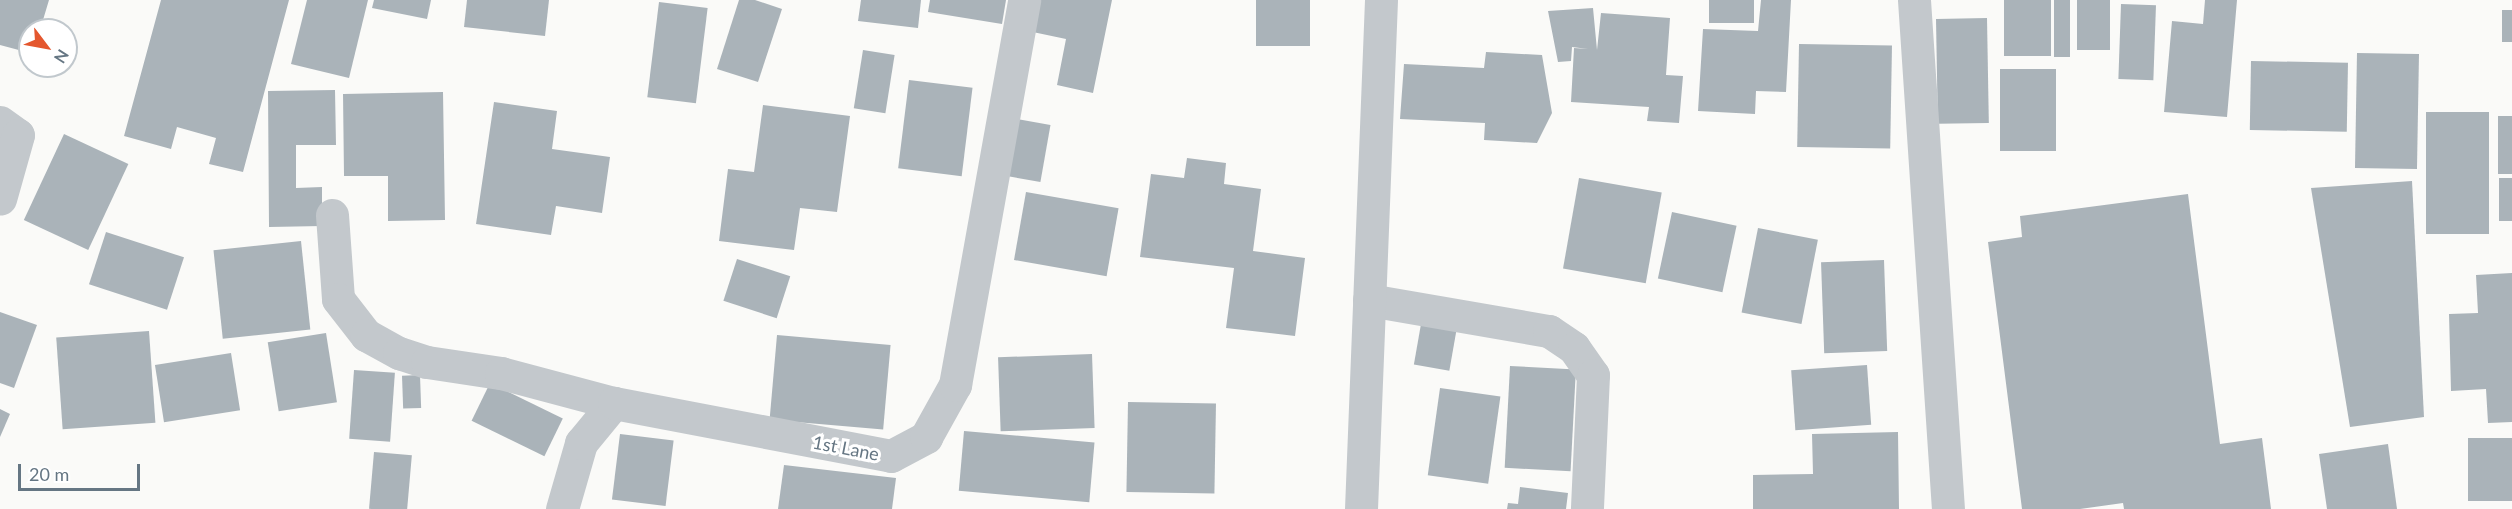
<!DOCTYPE html>
<style>
body{margin:0}
#map{position:relative;width:2512px;height:509px;overflow:hidden;background:#fafaf8;font-family:Lato,sans-serif}
div>[style]{position:absolute}
.building>*{inset:0;background:#aab3b9;transform-origin:0 0}
.minor>*{height:33px;margin:-16.5px;padding:0 16.5px;transform-origin:16.5px;border-radius:16.5px;background:#c3c8cc}
span{translate:-50% -50%;white-space:nowrap;text-align:center;line-height:1.15;-webkit-text-stroke:6px #fff;paint-order:stroke}
.street-label{font-size:18px;color:#657683}
.north{position:absolute;left:18px;top:18px;width:60px;height:60px;box-sizing:border-box;background:#fff;border:2px solid #c1c8cd;border-radius:50%;rotate:122deg;font-size:16px;font-weight:700;line-height:24px;text-align:center;color:#657683}
.north::after{content:'';display:block;margin:auto;width:21px;height:27px;background:#e4572e;clip-path:polygon(50% 0,100% 100%,50% 72%,0 100%)}
.scale{position:absolute;left:18px;top:464px;width:122px;height:27px;box-sizing:border-box;border:3px solid #657683;border-top:0;padding-left:8px;font-size:18px;line-height:21px;white-space:nowrap;color:#657683;-webkit-text-stroke:4px #fff;paint-order:stroke}
</style>
<div id="map">
<div class="building">
<div style="clip-path:polygon(0 0,49px 0,40px 30px,30px 30px,30px 53px,0 45px)"></div>
<div style="clip-path:polygon(161px 0,289px 0,243px 172px,209px 164px,216px 138px,177px 127px,171px 149px,124px 136px)"></div>
<div style="clip-path:polygon(307px 0,368px 0,349px 78px,291px 64px)"></div>
<div style="clip-path:polygon(374px 0,431px 0,427px 19px,372px 8px)"></div>
<div style="clip-path:polygon(467px 0,549px 0,545px 36px,464px 27px)"></div>
<div style="clip-path:polygon(739px 0,755px 0,782px 9px,758px 82px,717px 69px)"></div>
<div style="clip-path:polygon(861px 0,921px 0,918px 28px,858px 21px)"></div>
<div style="clip-path:polygon(930px 0,1006px 0,1002px 24px,928px 12px)"></div>
<div style="clip-path:polygon(1034px 0,1112px 0,1093px 93px,1057px 85px,1066px 39px,1028px 31px)"></div>
<div style="left:1256px;top:0;width:54px;height:46px"></div>
<div style="left:1709px;top:0;width:45px;height:23px"></div>
<div style="clip-path:polygon(1761px 0,1791px 0,1786px 92px,1756px 91px,1755px 114px,1698px 111px,1703px 29px,1758px 31px)"></div>
<div style="left:2004px;top:0;width:47px;height:56px"></div>
<div style="left:2054px;top:0;width:16px;height:57px"></div>
<div style="left:2077px;top:0;width:33px;height:50px"></div>
<div style="clip-path:polygon(2205px 0,2237px 0,2227px 117px,2164px 112px,2172px 21px,2203px 24px)"></div>
<div style="left:659px;top:2px;width:49px;height:96px;rotate:7deg"></div>
<div style="left:2121px;top:4px;width:35px;height:75px;rotate:2deg"></div>
<div style="clip-path:polygon(1593px 8px,1597px 50px,1601px 13px,1670px 18px,1666px 75px,1683px 76px,1679px 123px,1647px 121px,1649px 107px,1571px 102px,1574px 48px,1588px 49px,1572px 47px,1571px 61px,1558px 62px,1548px 11px)"></div>
<div style="left:2502px;top:10px;width:10px;height:32px"></div>
<div style="left:1987px;top:18px;width:105px;height:51px;rotate:89deg"></div>
<div style="left:1799px;top:44px;width:93px;height:103px;rotate:1deg"></div>
<div style="left:863px;top:50px;width:32px;height:59px;rotate:9deg"></div>
<div style="clip-path:polygon(1486px 52px,1542px 55px,1552px 113px,1537px 143px,1484px 140px,1485px 123px,1400px 119px,1404px 64px,1484px 68px)"></div>
<div style="left:2357px;top:53px;width:62px;height:115px;rotate:1deg"></div>
<div style="left:2251px;top:61px;width:97px;height:69px;rotate:1deg"></div>
<div style="left:2000px;top:69px;width:56px;height:82px"></div>
<div style="left:909px;top:80px;width:64px;height:89px;rotate:7deg"></div>
<div style="clip-path:polygon(335px 90px,336px 145px,296px 145px,296px 188px,322px 187px,322px 226px,269px 227px,268px 91px)"></div>
<div style="clip-path:polygon(443px 92px,445px 220px,388px 221px,388px 176px,344px 176px,343px 94px)"></div>
<div style="clip-path:polygon(494px 102px,557px 111px,552px 149px,610px 157px,602px 213px,556px 206px,551px 235px,476px 224px)"></div>
<div style="clip-path:polygon(763px 105px,850px 116px,837px 212px,800px 208px,794px 250px,719px 241px,728px 169px,754px 172px)"></div>
<div style="left:2426px;top:112px;width:63px;height:122px"></div>
<div style="left:2498px;top:116px;width:14px;height:58px"></div>
<div style="left:1017px;top:119px;width:34px;height:58px;rotate:10deg"></div>
<div style="left:64px;top:134px;width:71px;height:95px;rotate:25deg"></div>
<div style="clip-path:polygon(1187px 158px,1226px 163px,1224px 184px,1261px 189px,1253px 251px,1305px 258px,1295px 336px,1226px 328px,1234px 268px,1140px 257px,1151px 174px,1184px 178px)"></div>
<div style="left:1579px;top:178px;width:84px;height:92px;rotate:10deg"></div>
<div style="left:2499px;top:178px;width:13px;height:43px"></div>
<div style="clip-path:polygon(2412px 181px,2424px 417px,2350px 427px,2311px 188px)"></div>
<div style="left:1026px;top:192px;width:94px;height:69px;rotate:10deg"></div>
<div style="clip-path:polygon(2188px 194px,2220px 444px,2262px 438px,2271px 509px,2124px 509px,2123px 503px,2080px 509px,2022px 509px,1988px 242px,2022px 237px,2020px 216px)"></div>
<div style="left:1672px;top:212px;width:66px;height:68px;rotate:12deg"></div>
<div style="left:1758px;top:228px;width:61px;height:86px;rotate:11deg"></div>
<div style="left:106px;top:232px;width:82px;height:55px;rotate:18deg"></div>
<div style="left:301px;top:241px;width:89px;height:88px;rotate:84deg"></div>
<div style="left:737px;top:259px;width:56px;height:44px;rotate:18deg"></div>
<div style="left:1884px;top:260px;width:91px;height:63px;rotate:88deg"></div>
<div style="clip-path:polygon(2512px 273px,2512px 422px,2488px 423px,2486px 389px,2451px 391px,2449px 314px,2478px 313px,2476px 275px)"></div>
<div style="clip-path:polygon(0 312px,37px 325px,14px 388px,0 383px)"></div>
<div style="left:1421px;top:324px;width:36px;height:41px;rotate:10deg"></div>
<div style="left:149px;top:331px;width:92px;height:93px;rotate:86deg"></div>
<div style="left:326px;top:333px;width:70px;height:59px;rotate:81deg"></div>
<div style="left:777px;top:335px;width:114px;height:85px;rotate:5deg"></div>
<div style="left:231px;top:353px;width:58px;height:77px;rotate:81deg"></div>
<div style="left:1092px;top:354px;width:74px;height:94px;rotate:88deg"></div>
<div style="left:1867px;top:365px;width:60px;height:76px;rotate:86deg"></div>
<div style="left:1510px;top:366px;width:66px;height:102px;rotate:3deg"></div>
<div style="left:354px;top:370px;width:41px;height:69px;rotate:4deg"></div>
<div style="left:420px;top:375px;width:33px;height:18px;rotate:88deg"></div>
<div style="left:490px;top:383px;width:81px;height:42px;rotate:26deg"></div>
<div style="left:1440px;top:388px;width:61px;height:88px;rotate:8deg"></div>
<div style="left:1128px;top:402px;width:88px;height:90px;rotate:1deg"></div>
<div style="clip-path:polygon(0 409px,10px 414px,0 437px)"></div>
<div style="left:964px;top:431px;width:131px;height:60px;rotate:5deg"></div>
<div style="clip-path:polygon(1898px 432px,1899px 509px,1753px 509px,1753px 475px,1813px 474px,1812px 434px)"></div>
<div style="left:620px;top:434px;width:54px;height:66px;rotate:7deg"></div>
<div style="left:2512px;top:438px;width:63px;height:44px;rotate:90deg"></div>
<div style="clip-path:polygon(2388px 444px,2397px 509px,2327px 509px,2319px 454px)"></div>
<div style="left:374px;top:452px;width:38px;height:57px;rotate:5deg"></div>
<div style="clip-path:polygon(784px 465px,896px 478px,892px 509px,778px 509px)"></div>
<div style="clip-path:polygon(1520px 487px,1568px 493px,1566px 509px,1507px 509px,1508px 503px,1518px 504px)"></div>
</div>
<div class="minor">
<div style="left:1914px;top:0;width:510px;rotate:86.18deg"></div>
<div style="left:0;top:122px;width:22px;rotate:36deg"></div>
<div style="left:18px;top:135px;width:66px;rotate:105.7deg"></div>
<div style="left:332px;top:215px;width:84px;rotate:85.9deg"></div>
<div style="left:338px;top:299px;width:46px;rotate:52.1deg"></div>
<div style="left:366px;top:335px;width:38px;rotate:29deg"></div>
<div style="left:399px;top:353px;width:29px;rotate:18deg"></div>
<div style="left:427px;top:362px;width:75px;rotate:8.5deg"></div>
<div style="left:501px;top:373px;width:117px;rotate:14.9deg"></div>
<div style="left:1369px;top:300px;width:183px;rotate:9.8deg"></div>
<div style="left:1549px;top:331px;width:30px;rotate:34deg"></div>
<div style="left:1574px;top:348px;width:33px;rotate:55deg"></div>
<div style="left:1593px;top:375px;width:134px;rotate:92.6deg"></div>
<div style="left:562px;top:509px;width:69px;rotate:-73.9deg"></div>
<div style="left:581px;top:443px;width:52px;rotate:-50.5deg"></div>
<div style="left:614px;top:403px;width:282px;rotate:10.8deg"></div>
<div style="left:891px;top:456px;width:40px;rotate:-28deg"></div>
<div style="left:926px;top:437px;width:60px;rotate:-60.9deg"></div>
<div style="left:955px;top:385px;width:391px;rotate:-79.8deg"></div>
<div style="left:1361px;top:509px;width:509px;rotate:-87.75deg"></div>
</div>
<div class="street-label">
<span style="left:846px;top:448px;rotate:11deg">1st Lane</span>
</div>
<div class="north">N</div>
<div class="scale">20 m</div>
</div>
